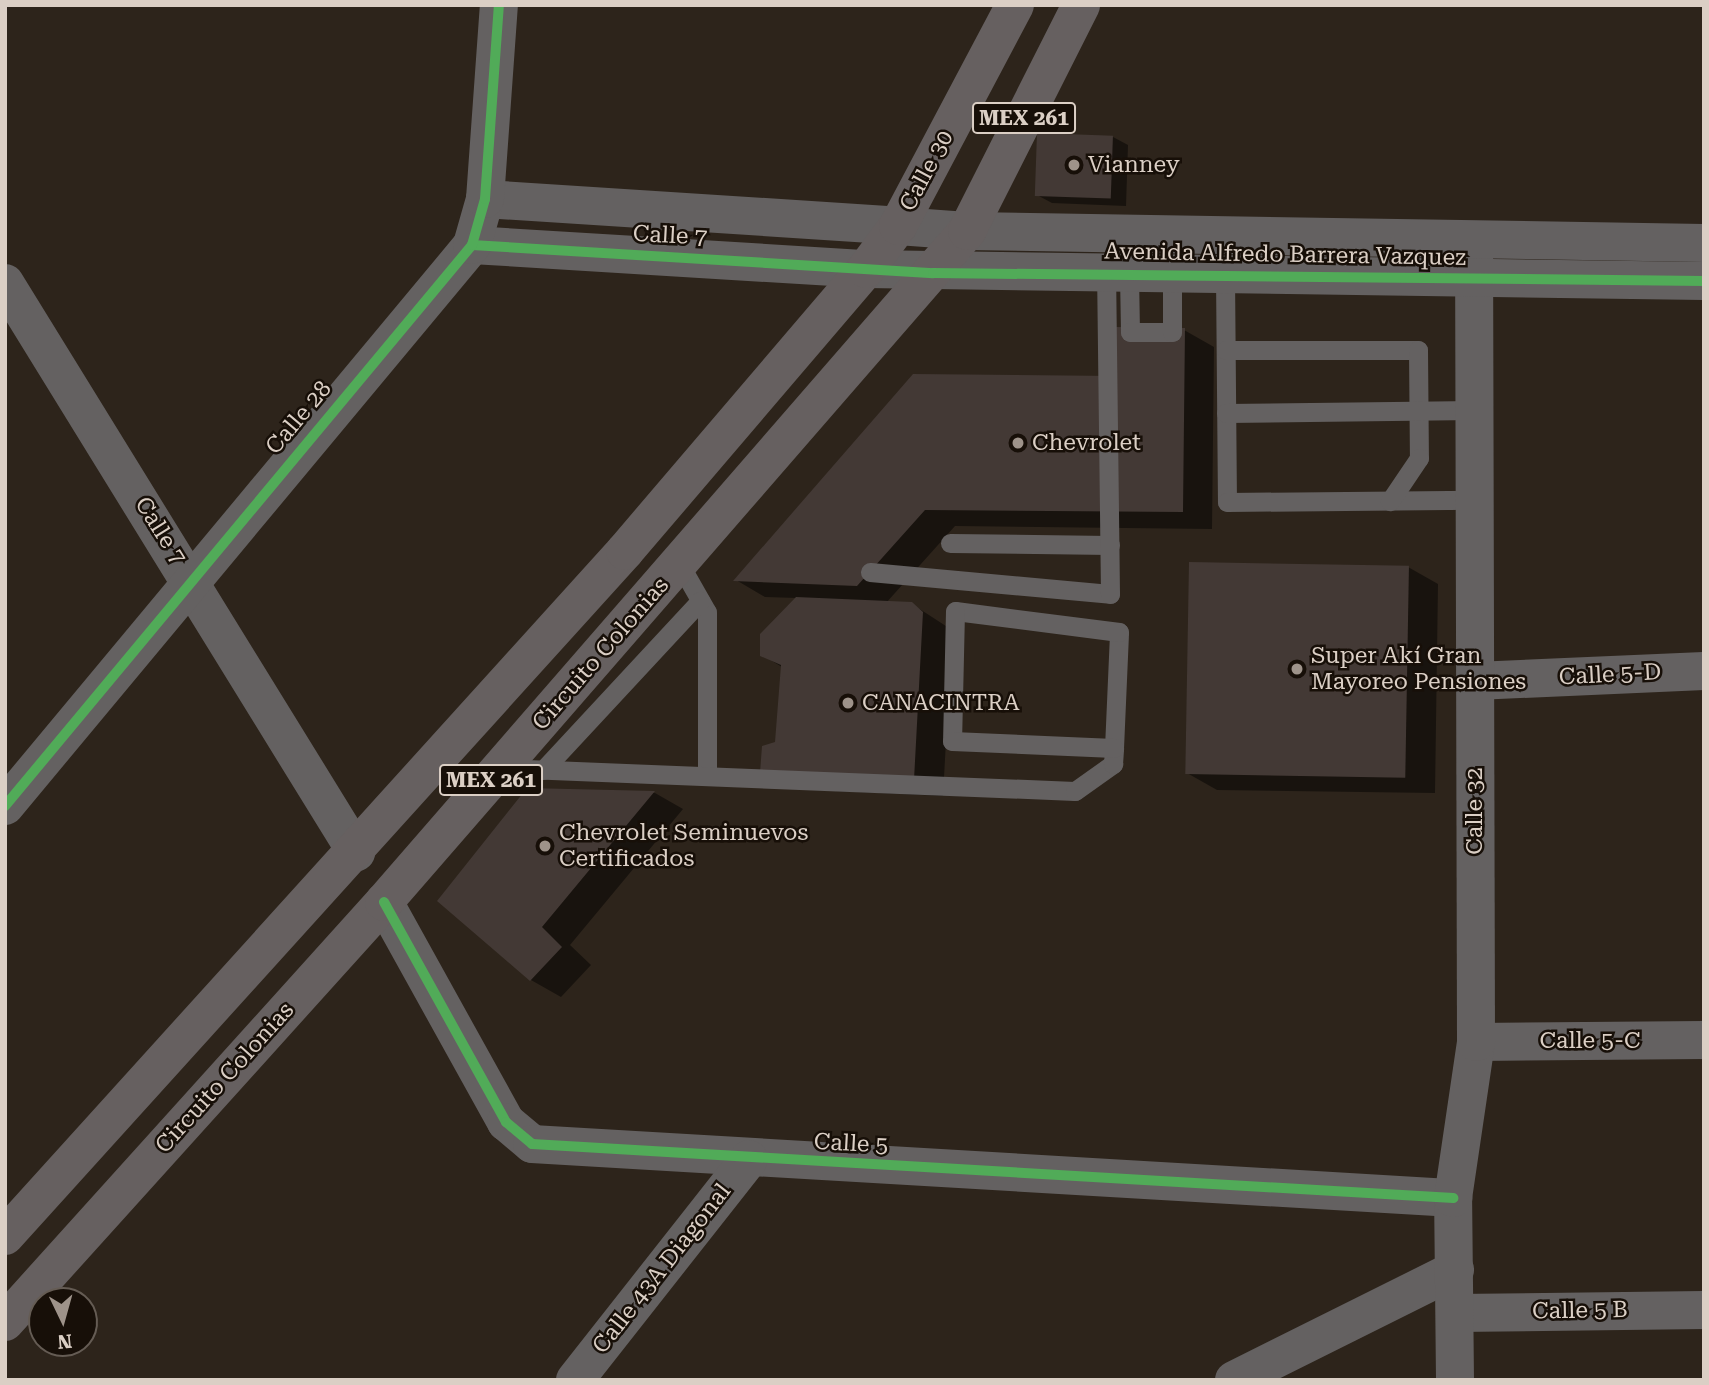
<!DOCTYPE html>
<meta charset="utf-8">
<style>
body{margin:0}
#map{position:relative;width:1709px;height:1385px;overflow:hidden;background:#2d241b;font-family:"Roboto Serif",serif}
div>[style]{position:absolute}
.shadow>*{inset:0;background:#0007}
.building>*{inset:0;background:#433935;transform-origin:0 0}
.service>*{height:19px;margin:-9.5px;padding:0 9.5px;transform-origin:9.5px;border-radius:9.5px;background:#646161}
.minor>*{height:38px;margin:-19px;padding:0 19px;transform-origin:19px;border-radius:19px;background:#646161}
.tertiary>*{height:38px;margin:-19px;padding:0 19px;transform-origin:19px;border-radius:19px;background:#646161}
.primary>*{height:38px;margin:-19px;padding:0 19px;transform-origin:19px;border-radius:19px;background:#666060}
.cycleway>*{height:10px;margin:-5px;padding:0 5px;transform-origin:5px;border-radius:5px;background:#51ab58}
.dots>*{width:19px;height:19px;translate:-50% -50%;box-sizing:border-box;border:4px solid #170f08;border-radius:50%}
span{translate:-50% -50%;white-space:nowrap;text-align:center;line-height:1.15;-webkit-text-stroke:5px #170f08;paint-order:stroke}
.shield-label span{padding:2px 5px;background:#170f08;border:2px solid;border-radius:5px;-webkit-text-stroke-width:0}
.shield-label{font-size:21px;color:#dbcfc5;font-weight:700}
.poi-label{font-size:23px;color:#dbcfc5}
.left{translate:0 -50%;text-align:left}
.street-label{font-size:23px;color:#dbcfc5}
.frame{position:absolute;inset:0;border:7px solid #dbcfc5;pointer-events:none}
.north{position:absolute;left:28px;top:1287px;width:70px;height:70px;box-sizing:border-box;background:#170f08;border:2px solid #655c54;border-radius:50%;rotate:175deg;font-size:19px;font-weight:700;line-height:28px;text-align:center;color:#dbcfc5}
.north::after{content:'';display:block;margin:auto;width:24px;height:32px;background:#9e938a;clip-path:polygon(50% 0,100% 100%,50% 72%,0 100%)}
</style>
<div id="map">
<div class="shadow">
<div style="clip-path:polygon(1039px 134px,1113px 137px,1128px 145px,1126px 206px,1052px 203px,1037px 195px)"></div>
<div style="clip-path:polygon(1184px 330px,1214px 347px,1212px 529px,955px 526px,886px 603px,912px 604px,952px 630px,943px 796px,792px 789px,777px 743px,782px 667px,762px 655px,797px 598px,765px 597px,736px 580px,1117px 378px)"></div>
<div style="clip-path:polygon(1408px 567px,1438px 584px,1435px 793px,1217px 790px,1187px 773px)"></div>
<div style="clip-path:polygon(528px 790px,655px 793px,683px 809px,570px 945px,591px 965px,561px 997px,531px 980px,440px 900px)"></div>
</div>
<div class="building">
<div style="left:1037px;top:133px;width:76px;height:63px;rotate:2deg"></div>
<div style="clip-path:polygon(1116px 327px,1185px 328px,1183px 512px,925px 510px,857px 586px,733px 581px,913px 374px,1116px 376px)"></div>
<div style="left:1189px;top:562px;width:220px;height:212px;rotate:1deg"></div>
<div style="clip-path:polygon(796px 597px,912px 602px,923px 612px,914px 780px,760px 773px,762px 746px,775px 742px,781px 665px,760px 656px,760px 634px)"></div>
<div style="clip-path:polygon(527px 788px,655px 791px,542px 927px,562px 947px,530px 981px,437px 901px)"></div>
</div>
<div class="service">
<div style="left:1129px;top:274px;width:58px;rotate:89deg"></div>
<div style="left:1130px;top:332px;width:42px"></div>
<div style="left:1172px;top:332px;width:57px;rotate:-90deg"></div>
<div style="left:1225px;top:275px;width:227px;rotate:89.5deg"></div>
<div style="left:1227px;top:502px;width:247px;rotate:-0.5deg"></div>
<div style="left:1226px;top:350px;width:192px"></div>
<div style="left:1418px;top:350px;width:108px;rotate:89.5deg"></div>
<div style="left:1419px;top:458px;width:52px;rotate:124deg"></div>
<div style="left:1226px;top:413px;width:248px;rotate:-0.7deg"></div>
<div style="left:950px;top:543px;width:160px;rotate:0.7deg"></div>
<div style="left:679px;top:563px;width:56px;rotate:60.3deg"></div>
<div style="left:707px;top:612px;width:164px;rotate:90deg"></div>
<div style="left:870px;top:572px;width:241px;rotate:5.2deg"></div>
<div style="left:1110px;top:594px;width:320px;rotate:-90.7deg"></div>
<div style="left:501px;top:768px;width:574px;rotate:2.29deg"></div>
<div style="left:1075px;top:791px;width:47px;rotate:-35.4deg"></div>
<div style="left:1113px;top:764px;width:16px;rotate:-86deg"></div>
<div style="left:1114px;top:748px;width:116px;rotate:-87.5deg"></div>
<div style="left:1119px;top:632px;width:165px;rotate:-172.7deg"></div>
<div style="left:955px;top:611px;width:130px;rotate:91.3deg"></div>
<div style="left:952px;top:741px;width:162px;rotate:2.5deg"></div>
<div style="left:543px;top:770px;width:231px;rotate:-47.1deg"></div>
</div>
<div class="minor">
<div style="left:485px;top:199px;width:414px;rotate:3.7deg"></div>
<div style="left:472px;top:245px;width:395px;rotate:3.5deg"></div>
<div style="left:5px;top:283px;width:669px;rotate:58.33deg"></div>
<div style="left:1475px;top:681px;width:229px;rotate:-2.5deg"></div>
<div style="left:5px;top:806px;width:730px;rotate:-50.22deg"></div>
<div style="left:472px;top:245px;width:48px;rotate:-74.2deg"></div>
<div style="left:485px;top:199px;width:195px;rotate:-85.9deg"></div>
<div style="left:384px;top:902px;width:252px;rotate:61deg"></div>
<div style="left:506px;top:1122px;width:34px;rotate:40deg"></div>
<div style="left:532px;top:1144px;width:923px;rotate:3.36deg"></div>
<div style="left:1476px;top:1042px;width:228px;rotate:-0.5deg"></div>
<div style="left:1456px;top:1313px;width:248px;rotate:-0.7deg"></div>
<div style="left:575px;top:1380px;width:281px;rotate:-51.8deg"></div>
<div style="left:1234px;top:1380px;width:247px;rotate:-26.5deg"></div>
<div style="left:1455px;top:1380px;width:182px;rotate:-90.6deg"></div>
<div style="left:1453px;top:1198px;width:158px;rotate:-81.6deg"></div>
<div style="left:1476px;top:1042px;width:796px;rotate:-90.14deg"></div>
</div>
<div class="tertiary">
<div style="left:898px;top:226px;width:69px;rotate:4.1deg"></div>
<div style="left:967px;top:231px;width:737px;rotate:0.93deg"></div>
<div style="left:866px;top:269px;width:838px;rotate:0.82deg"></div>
</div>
<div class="primary">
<div style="left:5px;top:1236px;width:924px;rotate:-47.85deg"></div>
<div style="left:625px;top:551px;width:371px;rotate:-49.5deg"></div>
<div style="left:866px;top:269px;width:54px;rotate:-53.3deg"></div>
<div style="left:898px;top:226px;width:250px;rotate:-62.1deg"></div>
<div style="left:5px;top:1322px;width:566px;rotate:-47.94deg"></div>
<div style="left:384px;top:902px;width:889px;rotate:-49.01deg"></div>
<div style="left:967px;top:231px;width:253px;rotate:-63.2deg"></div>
</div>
<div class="cycleway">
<div style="left:472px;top:245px;width:462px;rotate:3.5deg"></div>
<div style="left:933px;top:273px;width:771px;rotate:0.59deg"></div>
<div style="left:5px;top:806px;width:730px;rotate:-50.22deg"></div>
<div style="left:472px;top:245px;width:48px;rotate:-74.2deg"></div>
<div style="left:485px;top:199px;width:195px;rotate:-85.9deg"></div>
<div style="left:384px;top:902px;width:252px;rotate:61deg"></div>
<div style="left:506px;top:1122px;width:34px;rotate:40deg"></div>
<div style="left:532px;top:1144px;width:923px;rotate:3.36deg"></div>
</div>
<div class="dots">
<div style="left:1074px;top:165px;background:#9e938a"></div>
<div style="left:1018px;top:443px;background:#9e938a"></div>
<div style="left:1297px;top:669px;background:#9e938a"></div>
<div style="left:848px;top:703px;background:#9e938a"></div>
<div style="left:545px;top:846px;background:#9e938a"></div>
</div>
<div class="shield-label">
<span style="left:1024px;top:118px">MEX 261</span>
<span style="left:491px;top:780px">MEX 261</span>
</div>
<div class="poi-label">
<span class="left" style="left:1088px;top:165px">Vianney</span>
<span class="left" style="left:1032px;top:443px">Chevrolet</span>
<span class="left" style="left:1311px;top:669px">Super Akí Gran<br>Mayoreo Pensiones</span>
<span class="left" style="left:862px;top:703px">CANACINTRA</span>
<span class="left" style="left:559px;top:846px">Chevrolet Seminuevos<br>Certificados</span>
</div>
<div class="street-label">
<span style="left:927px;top:171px;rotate:-62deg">Calle 30</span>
<span style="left:670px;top:236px;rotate:3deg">Calle 7</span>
<span style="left:1285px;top:255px;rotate:1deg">Avenida Alfredo Barrera Vazquez</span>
<span style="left:299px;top:418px;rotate:-50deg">Calle 28</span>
<span style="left:160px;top:531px;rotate:58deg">Calle 7</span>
<span style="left:601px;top:654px;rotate:-49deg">Circuito Colonias</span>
<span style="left:1610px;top:675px;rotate:-3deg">Calle 5-D</span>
<span style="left:1475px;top:811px;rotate:-90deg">Calle 32</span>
<span style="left:1590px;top:1041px">Calle 5-C</span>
<span style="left:225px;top:1078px;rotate:-48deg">Circuito Colonias</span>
<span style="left:851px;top:1144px;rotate:3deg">Calle 5</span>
<span style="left:662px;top:1269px;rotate:-52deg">Calle 43A Diagonal</span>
<span style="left:1580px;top:1311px;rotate:-1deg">Calle 5 B</span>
</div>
<div class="frame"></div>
<div class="north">N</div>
</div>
